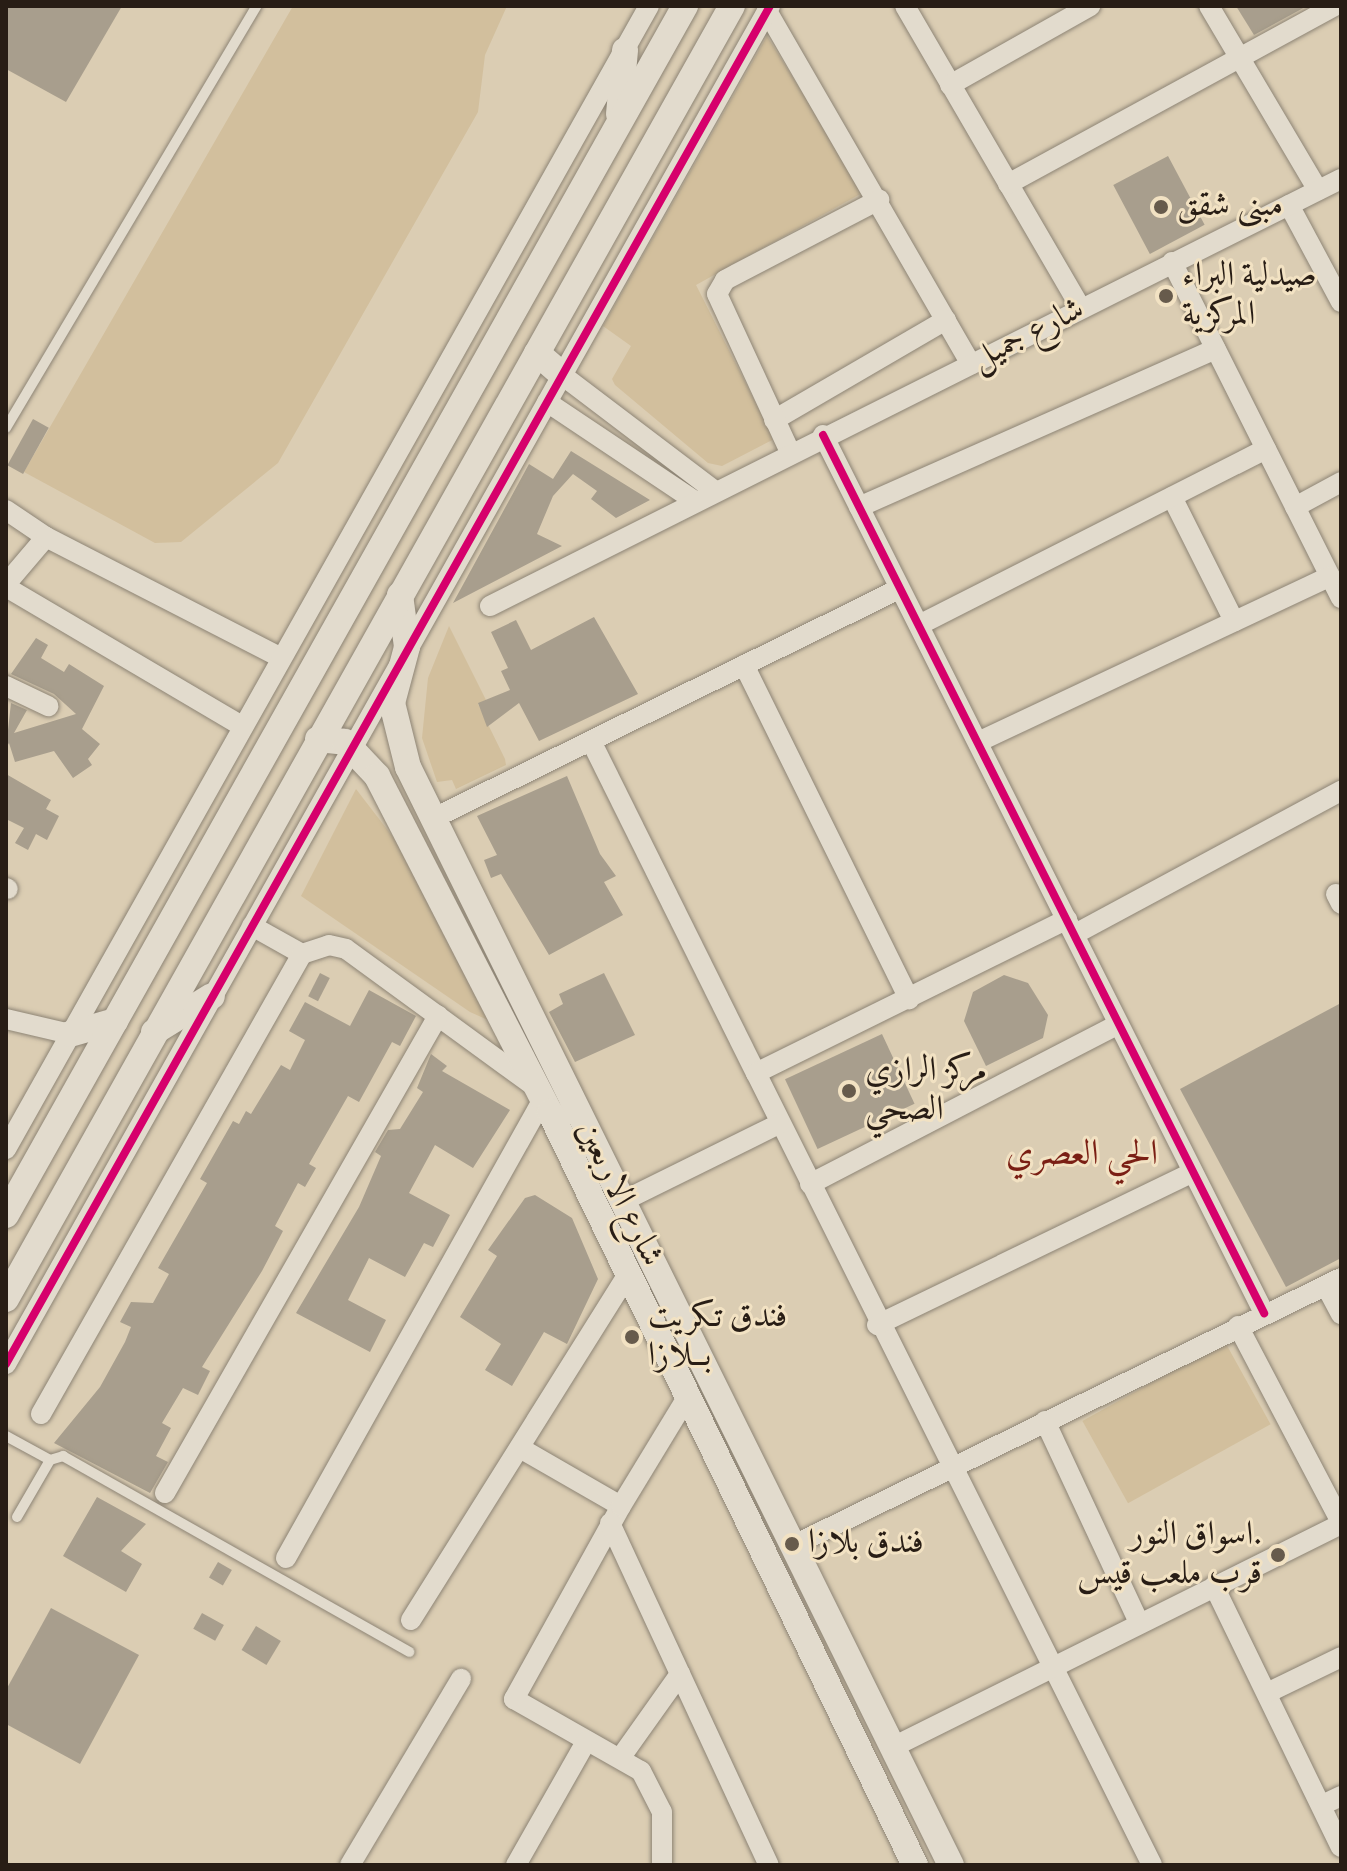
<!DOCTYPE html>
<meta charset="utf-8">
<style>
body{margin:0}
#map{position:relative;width:1347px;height:1871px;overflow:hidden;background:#dbcdb3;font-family:"Sorts Mill Goudy",Amiri,serif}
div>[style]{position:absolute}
.green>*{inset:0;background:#d2bf9d;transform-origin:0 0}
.building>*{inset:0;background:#a89e8d;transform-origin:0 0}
.roads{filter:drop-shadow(0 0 2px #8d8475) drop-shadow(0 0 2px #8d8475)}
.lane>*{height:10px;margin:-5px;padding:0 5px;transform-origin:5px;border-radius:5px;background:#e2dbcd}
.street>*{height:20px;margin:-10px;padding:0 10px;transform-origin:10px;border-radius:10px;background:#e2dbcd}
.secondary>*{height:26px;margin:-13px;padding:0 13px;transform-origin:13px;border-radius:13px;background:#e2dbcd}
.cycleway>*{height:8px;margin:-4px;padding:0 4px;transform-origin:4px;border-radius:4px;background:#d6006c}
.dots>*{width:22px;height:22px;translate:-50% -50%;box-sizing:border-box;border:4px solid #f2e2c3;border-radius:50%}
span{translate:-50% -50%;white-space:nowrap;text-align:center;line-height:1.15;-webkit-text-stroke:6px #f2e2c3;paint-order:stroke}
.poi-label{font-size:34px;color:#281d15}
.left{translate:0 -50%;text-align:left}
.right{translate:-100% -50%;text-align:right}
.street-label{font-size:34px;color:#281d15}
.neighbourhood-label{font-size:36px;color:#7a1f14}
.frame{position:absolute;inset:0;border:8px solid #281d15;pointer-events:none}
</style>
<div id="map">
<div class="green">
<div style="clip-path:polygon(293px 6px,507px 6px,485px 55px,478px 112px,278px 463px,181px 542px,155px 543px,24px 472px)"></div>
<div style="clip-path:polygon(767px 36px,864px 192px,696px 285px,774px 439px,722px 466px,708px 463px,615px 385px,612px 379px,631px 346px,603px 326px)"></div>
<div style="clip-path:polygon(449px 626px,486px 700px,478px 704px,505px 759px,506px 765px,456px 789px,452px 780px,437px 782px,422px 738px,428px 678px)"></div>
<div style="clip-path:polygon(356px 789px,406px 854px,497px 1024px,470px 1012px,301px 896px)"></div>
<div style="left:1225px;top:1342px;width:94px;height:163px;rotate:61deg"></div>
</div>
<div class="building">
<div style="clip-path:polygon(6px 6px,122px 6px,66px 102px,6px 69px)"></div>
<div style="clip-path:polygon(1236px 6px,1307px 6px,1254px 35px)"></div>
<div style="left:1168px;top:156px;width:78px;height:62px;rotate:62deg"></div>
<div style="left:33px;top:419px;width:18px;height:53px;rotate:29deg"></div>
<div style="clip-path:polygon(571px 451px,650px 500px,616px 518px,591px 499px,597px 491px,573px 474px,553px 496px,537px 534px,562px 546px,453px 603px,529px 464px,553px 479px)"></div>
<div style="clip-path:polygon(594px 617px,638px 694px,539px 741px,519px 703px,487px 727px,478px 703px,510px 690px,501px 671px,508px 668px,491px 632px,516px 620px,531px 650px)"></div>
<div style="clip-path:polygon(36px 638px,48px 645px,41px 658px,64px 672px,69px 664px,104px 686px,82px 729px,100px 744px,88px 759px,92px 765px,73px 778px,54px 751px,15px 762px,9px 743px,6px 748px,11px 703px,27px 710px,14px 733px,76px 714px,54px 694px,11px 674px)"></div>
<div style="clip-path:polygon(6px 774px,51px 800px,46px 809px,59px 816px,47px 840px,36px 834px,28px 850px,15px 843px,24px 828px,6px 819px)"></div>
<div style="clip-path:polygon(567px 776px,600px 854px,616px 876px,604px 882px,623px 915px,549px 955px,501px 874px,491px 878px,484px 860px,497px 855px,477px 816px)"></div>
<div style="left:320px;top:973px;width:11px;height:26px;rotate:27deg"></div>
<div style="clip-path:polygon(604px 973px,635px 1035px,575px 1062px,549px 1012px,563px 1004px,559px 994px)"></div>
<div style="clip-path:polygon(1004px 975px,1028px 983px,1048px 1015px,1043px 1038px,986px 1066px,964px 1021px,973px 992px)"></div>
<div style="clip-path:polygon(369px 990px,416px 1016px,400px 1046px,392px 1042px,359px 1102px,348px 1096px,309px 1164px,316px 1168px,305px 1187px,298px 1183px,275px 1226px,283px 1231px,262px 1271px,202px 1367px,210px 1371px,198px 1395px,183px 1388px,162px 1423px,171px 1428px,156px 1456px,168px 1462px,150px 1493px,54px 1443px,100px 1387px,125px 1342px,131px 1327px,120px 1322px,131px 1302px,153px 1303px,169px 1274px,158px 1268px,207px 1183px,200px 1179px,233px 1121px,239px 1124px,246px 1111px,251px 1114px,281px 1065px,290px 1070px,305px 1040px,289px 1031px,305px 1002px,350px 1026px)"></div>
<div style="clip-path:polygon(1341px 1003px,1341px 1258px,1286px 1287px,1180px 1089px)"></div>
<div style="left:882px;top:1034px;width:77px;height:107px;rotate:65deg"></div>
<div style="clip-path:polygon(431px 1054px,447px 1066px,442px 1071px,510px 1110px,473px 1168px,435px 1145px,409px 1193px,450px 1215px,433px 1247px,424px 1243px,405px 1277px,369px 1258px,348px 1300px,386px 1320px,370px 1352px,296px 1313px,359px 1207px,381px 1156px,375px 1152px,388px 1130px,400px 1129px,423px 1092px,417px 1088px)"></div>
<div style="clip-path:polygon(535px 1195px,572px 1218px,598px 1279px,567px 1344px,544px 1332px,512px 1386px,485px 1370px,501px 1344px,460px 1317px,497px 1256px,488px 1250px,525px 1198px)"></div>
<div style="clip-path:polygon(97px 1497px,146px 1524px,121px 1551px,142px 1564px,126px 1592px,63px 1556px)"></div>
<div style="left:218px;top:1562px;width:16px;height:18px;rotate:30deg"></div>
<div style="clip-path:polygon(51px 1608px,139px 1655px,80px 1764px,6px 1724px,6px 1690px)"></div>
<div style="left:202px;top:1613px;width:25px;height:18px;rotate:29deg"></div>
<div style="left:256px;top:1626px;width:29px;height:28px;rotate:31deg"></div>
</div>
<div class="roads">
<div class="lane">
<div style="left:6px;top:428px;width:491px;rotate:-59.3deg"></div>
<div style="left:6px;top:1436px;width:50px;rotate:28.6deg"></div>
<div style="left:17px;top:1517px;width:66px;rotate:-59.9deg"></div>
<div style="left:50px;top:1460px;width:14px;rotate:-17deg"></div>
<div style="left:63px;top:1456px;width:398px;rotate:29.5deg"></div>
</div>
<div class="street">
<div style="left:905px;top:6px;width:348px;rotate:59.8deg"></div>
<div style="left:1209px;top:6px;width:214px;rotate:59.4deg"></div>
<div style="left:767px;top:11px;width:408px;rotate:60deg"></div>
<div style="left:950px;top:85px;width:161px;rotate:-29.4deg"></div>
<div style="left:1008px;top:184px;width:371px;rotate:-28.6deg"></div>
<div style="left:1289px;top:205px;width:110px;rotate:61.8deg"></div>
<div style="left:1172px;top:262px;width:376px;rotate:63.3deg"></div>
<div style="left:562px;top:375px;width:192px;rotate:37.2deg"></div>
<div style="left:547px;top:402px;width:178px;rotate:33.8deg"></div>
<div style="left:774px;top:420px;width:199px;rotate:-30.2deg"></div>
<div style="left:823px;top:435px;width:983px;rotate:63.33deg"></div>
<div style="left:790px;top:452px;width:174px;rotate:-114.8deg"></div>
<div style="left:717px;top:294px;width:16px;rotate:-60deg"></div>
<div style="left:725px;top:280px;width:174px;rotate:-27.5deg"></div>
<div style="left:1172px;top:497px;width:139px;rotate:63.4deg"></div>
<div style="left:859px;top:507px;width:390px;rotate:-23.9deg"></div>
<div style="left:1295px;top:507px;width:52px;rotate:-28.5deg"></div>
<div style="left:6px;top:510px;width:48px;rotate:34deg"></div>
<div style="left:46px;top:537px;width:62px;rotate:130.4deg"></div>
<div style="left:46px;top:537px;width:264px;rotate:27.2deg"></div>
<div style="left:6px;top:587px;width:274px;rotate:30.5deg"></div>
<div style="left:490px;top:606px;width:952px;rotate:-26.65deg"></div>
<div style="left:919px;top:625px;width:389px;rotate:-26.9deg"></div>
<div style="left:744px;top:665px;width:373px;rotate:63.7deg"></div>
<div style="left:6px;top:686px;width:47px;rotate:25.5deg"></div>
<div style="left:591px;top:741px;width:371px;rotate:63.6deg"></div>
<div style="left:756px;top:1073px;width:347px;rotate:-26.3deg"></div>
<div style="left:978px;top:742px;width:389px;rotate:-25.2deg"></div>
<div style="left:434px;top:818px;width:518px;rotate:-26.22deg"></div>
<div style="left:6px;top:888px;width:2px;rotate:27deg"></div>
<div style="left:1336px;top:894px;width:11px;rotate:63deg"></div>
<div style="left:252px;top:926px;width:57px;rotate:29.2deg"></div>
<div style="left:1075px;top:934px;width:302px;rotate:-28.3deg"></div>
<div style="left:6px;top:1019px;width:66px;rotate:13.2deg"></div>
<div style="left:756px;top:1073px;width:885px;rotate:63.43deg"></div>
<div style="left:6px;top:1149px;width:1311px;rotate:-60.64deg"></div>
<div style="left:810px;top:1184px;width:346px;rotate:-27.4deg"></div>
<div style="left:623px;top:1201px;width:174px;rotate:-26.3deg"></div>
<div style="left:1326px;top:1286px;width:32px;rotate:62deg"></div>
<div style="left:877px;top:1325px;width:349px;rotate:-25.8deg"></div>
<div style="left:1238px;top:1326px;width:221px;rotate:62.3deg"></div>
<div style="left:6px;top:1364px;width:1558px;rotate:-60.64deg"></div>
<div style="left:41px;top:1414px;width:529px;rotate:-60.43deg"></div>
<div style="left:302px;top:954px;width:28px;rotate:-18deg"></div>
<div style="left:329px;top:945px;width:17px;rotate:13deg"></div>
<div style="left:346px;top:949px;width:238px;rotate:36.1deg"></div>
<div style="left:1045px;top:1421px;width:223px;rotate:65deg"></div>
<div style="left:520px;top:1448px;width:116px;rotate:29.9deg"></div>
<div style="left:621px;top:1506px;width:221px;rotate:119deg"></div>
<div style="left:514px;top:1699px;width:146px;rotate:29.6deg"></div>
<div style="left:641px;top:1771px;width:46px;rotate:62.9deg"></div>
<div style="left:662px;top:1812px;width:53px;rotate:90deg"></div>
<div style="left:165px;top:1493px;width:550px;rotate:-60.22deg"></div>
<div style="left:621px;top:1506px;width:125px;rotate:-58.7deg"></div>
<div style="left:610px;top:1523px;width:377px;rotate:65.1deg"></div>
<div style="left:794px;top:1545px;width:609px;rotate:-26.02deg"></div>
<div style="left:286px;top:1558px;width:526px;rotate:-60.75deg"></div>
<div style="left:1214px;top:1586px;width:290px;rotate:64.1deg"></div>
<div style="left:411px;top:1620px;width:405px;rotate:-57.9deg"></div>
<div style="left:1267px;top:1693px;width:82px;rotate:-25.9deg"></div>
<div style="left:893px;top:1747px;width:500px;rotate:-26.46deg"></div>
<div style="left:621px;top:1757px;width:102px;rotate:-54.6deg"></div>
<div style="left:1322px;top:1805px;width:21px;rotate:-25deg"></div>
<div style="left:350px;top:1865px;width:217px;rotate:-59.2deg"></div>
<div style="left:516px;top:1865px;width:142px;rotate:-60.4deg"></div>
</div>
<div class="secondary">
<div style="left:619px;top:114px;width:64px;rotate:-84.6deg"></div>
<div style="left:537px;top:353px;width:33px;rotate:41deg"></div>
<div style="left:400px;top:595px;width:52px;rotate:82.3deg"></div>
<div style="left:407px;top:647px;width:58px;rotate:105deg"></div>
<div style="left:392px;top:703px;width:66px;rotate:76deg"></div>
<div style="left:408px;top:767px;width:1225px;rotate:63.69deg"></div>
<div style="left:318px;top:739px;width:27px;rotate:6deg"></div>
<div style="left:345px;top:742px;width:47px;rotate:46.7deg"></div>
<div style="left:377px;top:776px;width:378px;rotate:62.8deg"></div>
<div style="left:550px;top:1112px;width:837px;rotate:64.14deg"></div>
<div style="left:154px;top:1032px;width:68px;rotate:-31.8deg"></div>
<div style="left:70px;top:1034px;width:47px;rotate:-16.1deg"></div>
<div style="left:6px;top:1215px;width:1387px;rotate:-60.68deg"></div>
<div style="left:6px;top:1299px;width:1483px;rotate:-60.69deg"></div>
</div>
</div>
<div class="cycleway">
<div style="left:823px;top:435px;width:983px;rotate:63.33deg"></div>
<div style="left:6px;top:1364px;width:1558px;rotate:-60.64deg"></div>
</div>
<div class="dots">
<div style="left:1161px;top:207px;background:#675b4c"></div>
<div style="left:1166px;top:296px;background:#675b4c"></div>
<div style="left:849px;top:1091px;background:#675b4c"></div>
<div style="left:632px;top:1337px;background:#675b4c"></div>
<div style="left:792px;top:1544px;background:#675b4c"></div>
<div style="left:1278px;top:1555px;background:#675b4c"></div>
</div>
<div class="poi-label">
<span class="left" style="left:1177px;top:207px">مبنى شقق</span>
<span class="left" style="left:1182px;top:296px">صيدلية البراء<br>المركزية</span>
<span class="left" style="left:865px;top:1091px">مركز الرازي<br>الصحي</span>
<span class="left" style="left:648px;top:1337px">فندق تـكريت<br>بــلازا</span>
<span class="right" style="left:1262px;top:1555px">اسواق النور.<br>قرب ملعب قيس</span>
<span class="left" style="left:808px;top:1544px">فندق بلازا</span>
</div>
<div class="street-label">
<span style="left:1028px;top:335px;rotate:-27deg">شارع جميل</span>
<span style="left:619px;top:1194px;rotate:64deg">شارع الاربعين</span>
</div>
<div class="neighbourhood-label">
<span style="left:1082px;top:1156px">الحي العصري</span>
</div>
<div class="frame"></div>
</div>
